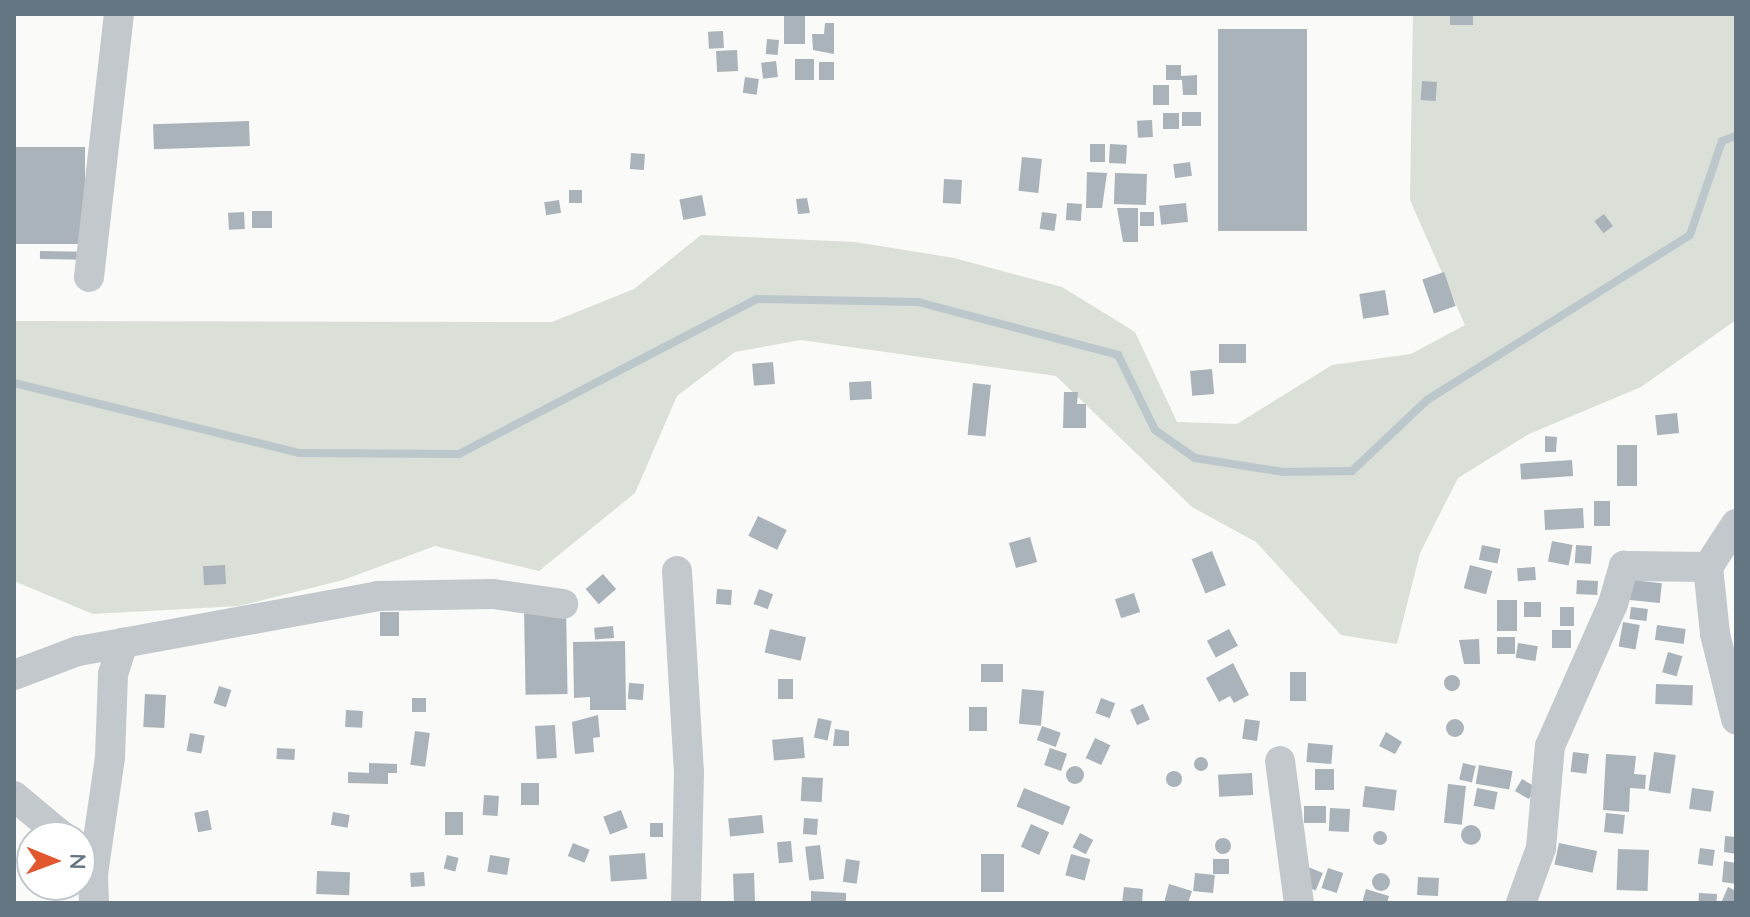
<!DOCTYPE html>
<style>
body{margin:0}
#map{position:relative;width:1750px;height:917px;overflow:hidden;background:#fafaf8;font-family:Quicksand,sans-serif}
div>[style]{position:absolute}
.green>*{inset:0;background:#dadfd7}
.stream>*{height:8px;margin:-4px;padding:0 4px;transform-origin:4px;border-radius:4px;background:#bbc7cb}
.building>*{inset:0;background:#aab3b9;transform-origin:0 0}
.round{border-radius:50%}
.minor>*{height:30px;margin:-15px;padding:0 15px;transform-origin:15px;border-radius:15px;background:#c3c8cc}
span{translate:-50% -50%;white-space:nowrap;text-align:center;line-height:1.15;-webkit-text-stroke:8px #fff;paint-order:stroke}
.frame{position:absolute;inset:0;border:16px solid #657683;pointer-events:none}
.north{position:absolute;left:16px;top:821px;width:80px;height:80px;box-sizing:border-box;background:#fff;border:2px solid #c1c8cd;border-radius:50%;rotate:91deg;font-size:22px;font-weight:700;line-height:32px;text-align:center;color:#657683}
.north::after{content:'';display:block;margin:auto;width:28px;height:36px;background:#e4572e;clip-path:polygon(50% 0,100% 100%,50% 72%,0 100%)}
</style>
<div id="map">
<div class="green">
<div style="clip-path:polygon(1413px 14px,1736px 14px,1736px 320px,1641px 387px,1529px 434px,1458px 478px,1420px 553px,1397px 644px,1341px 635px,1256px 542px,1192px 507px,1056px 376px,801px 340px,735px 352px,677px 396px,635px 493px,539px 571px,435px 546px,343px 580px,239px 606px,93px 614px,14px 581px,14px 321px,552px 322px,634px 289px,701px 235px,855px 242px,954px 258px,1062px 287px,1135px 332px,1177px 422px,1237px 424px,1332px 365px,1411px 354px,1465px 325px,1410px 200px)"></div>
</div>
<div class="stream">
<div style="left:14px;top:383px;width:293px;rotate:13.8deg"></div>
<div style="left:299px;top:453px;width:160px;rotate:0.4deg"></div>
<div style="left:459px;top:454px;width:336px;rotate:-27.5deg"></div>
<div style="left:757px;top:299px;width:161px;rotate:1.1deg"></div>
<div style="left:918px;top:302px;width:207px;rotate:14.8deg"></div>
<div style="left:1118px;top:355px;width:84px;rotate:63.7deg"></div>
<div style="left:1155px;top:430px;width:49px;rotate:35deg"></div>
<div style="left:1195px;top:458px;width:89px;rotate:9deg"></div>
<div style="left:1283px;top:472px;width:69px;rotate:-0.8deg"></div>
<div style="left:1352px;top:471px;width:103px;rotate:-43.4deg"></div>
<div style="left:1427px;top:400px;width:310px;rotate:-32.1deg"></div>
<div style="left:1690px;top:235px;width:99px;rotate:-71.2deg"></div>
<div style="left:1722px;top:141px;width:15px;rotate:-20deg"></div>
</div>
<div class="building">
<div style="left:784px;top:14px;width:21px;height:30px"></div>
<div style="left:1450px;top:14px;width:23px;height:11px"></div>
<div style="clip-path:polygon(825px 23px,834px 23px,834px 54px,813px 50px,812px 34px,824px 34px)"></div>
<div style="left:1218px;top:29px;width:89px;height:202px"></div>
<div style="left:723px;top:31px;width:17px;height:15px;rotate:87deg"></div>
<div style="left:767px;top:39px;width:12px;height:15px;rotate:5deg"></div>
<div style="left:737px;top:50px;width:21px;height:21px;rotate:87deg"></div>
<div style="left:814px;top:59px;width:21px;height:19px;rotate:90deg"></div>
<div style="left:776px;top:61px;width:16px;height:15px;rotate:83deg"></div>
<div style="left:819px;top:62px;width:15px;height:18px"></div>
<div style="clip-path:polygon(1166px 65px,1181px 65px,1181px 76px,1197px 75px,1197px 95px,1183px 95px,1182px 80px,1166px 80px)"></div>
<div style="left:745px;top:77px;width:14px;height:16px;rotate:8deg"></div>
<div style="left:1422px;top:81px;width:15px;height:19px;rotate:4deg"></div>
<div style="left:1169px;top:85px;width:20px;height:16px;rotate:90deg"></div>
<div style="left:1182px;top:112px;width:19px;height:14px"></div>
<div style="left:1163px;top:113px;width:16px;height:16px"></div>
<div style="left:1152px;top:120px;width:17px;height:15px;rotate:87deg"></div>
<div style="left:249px;top:121px;width:25px;height:96px;rotate:88deg"></div>
<div style="left:1090px;top:144px;width:15px;height:18px"></div>
<div style="left:1110px;top:144px;width:17px;height:19px;rotate:3deg"></div>
<div style="left:14px;top:147px;width:71px;height:97px"></div>
<div style="left:631px;top:153px;width:14px;height:16px;rotate:4deg"></div>
<div style="left:1022px;top:157px;width:20px;height:34px;rotate:6deg"></div>
<div style="left:1190px;top:162px;width:14px;height:17px;rotate:82deg"></div>
<div style="clip-path:polygon(1087px 172px,1107px 173px,1102px 208px,1086px 208px)"></div>
<div style="left:1115px;top:173px;width:32px;height:31px;rotate:2deg"></div>
<div style="left:944px;top:179px;width:18px;height:24px;rotate:3deg"></div>
<div style="left:569px;top:190px;width:13px;height:13px"></div>
<div style="left:702px;top:195px;width:21px;height:23px;rotate:79deg"></div>
<div style="clip-path:polygon(807px 198px,810px 213px,798px 214px,796px 199px)"></div>
<div style="left:559px;top:200px;width:13px;height:15px;rotate:81deg"></div>
<div style="left:1067px;top:203px;width:15px;height:17px;rotate:4deg"></div>
<div style="left:1186px;top:203px;width:19px;height:27px;rotate:84deg"></div>
<div style="clip-path:polygon(1117px 208px,1138px 208px,1138px 242px,1123px 242px)"></div>
<div style="left:252px;top:211px;width:20px;height:17px"></div>
<div style="left:244px;top:212px;width:17px;height:16px;rotate:87deg"></div>
<div style="left:1042px;top:212px;width:15px;height:17px;rotate:8deg"></div>
<div style="left:1140px;top:212px;width:14px;height:14px"></div>
<div style="left:1604px;top:214px;width:15px;height:12px;rotate:53deg"></div>
<div style="left:40px;top:251px;width:48px;height:8px;rotate:1deg"></div>
<div style="left:1444px;top:272px;width:36px;height:23px;rotate:71deg"></div>
<div style="left:1385px;top:290px;width:25px;height:26px;rotate:81deg"></div>
<div style="left:1219px;top:344px;width:27px;height:19px"></div>
<div style="left:773px;top:362px;width:22px;height:21px;rotate:85deg"></div>
<div style="left:1212px;top:369px;width:25px;height:22px;rotate:85deg"></div>
<div style="left:871px;top:381px;width:18px;height:22px;rotate:87deg"></div>
<div style="left:973px;top:383px;width:18px;height:52px;rotate:6deg"></div>
<div style="clip-path:polygon(1064px 392px,1078px 392px,1077px 404px,1086px 404px,1086px 428px,1063px 428px)"></div>
<div style="left:1677px;top:413px;width:20px;height:22px;rotate:84deg"></div>
<div style="clip-path:polygon(1545px 436px,1557px 437px,1556px 452px,1545px 452px)"></div>
<div style="left:1617px;top:445px;width:20px;height:41px"></div>
<div style="left:1572px;top:460px;width:16px;height:52px;rotate:86deg"></div>
<div style="left:1594px;top:501px;width:16px;height:25px"></div>
<div style="left:1583px;top:508px;width:20px;height:39px;rotate:87deg"></div>
<div style="left:758px;top:516px;width:32px;height:22px;rotate:26deg"></div>
<div style="left:1030px;top:537px;width:26px;height:22px;rotate:74deg"></div>
<div style="left:1552px;top:541px;width:21px;height:21px;rotate:11deg"></div>
<div style="left:1482px;top:545px;width:19px;height:15px;rotate:12deg"></div>
<div style="left:1576px;top:545px;width:16px;height:18px;rotate:4deg"></div>
<div style="left:1212px;top:551px;width:37px;height:22px;rotate:68deg"></div>
<div style="left:225px;top:565px;width:19px;height:22px;rotate:87deg"></div>
<div style="left:1470px;top:565px;width:23px;height:24px;rotate:15deg"></div>
<div style="left:1535px;top:567px;width:13px;height:18px;rotate:86deg"></div>
<div style="left:603px;top:574px;width:20px;height:23px;rotate:49deg"></div>
<div style="left:1577px;top:580px;width:21px;height:14px;rotate:3deg"></div>
<div style="left:1632px;top:580px;width:30px;height:20px;rotate:6deg"></div>
<div style="left:717px;top:589px;width:15px;height:15px;rotate:4deg"></div>
<div style="left:759px;top:589px;width:15px;height:16px;rotate:20deg"></div>
<div style="left:1134px;top:593px;width:20px;height:20px;rotate:72deg"></div>
<div style="left:1497px;top:600px;width:20px;height:31px"></div>
<div style="left:1524px;top:602px;width:17px;height:15px"></div>
<div style="left:566px;top:605px;width:89px;height:42px;rotate:89deg"></div>
<div style="left:1560px;top:607px;width:14px;height:19px"></div>
<div style="left:1631px;top:607px;width:17px;height:12px;rotate:7deg"></div>
<div style="left:380px;top:612px;width:19px;height:24px"></div>
<div style="left:1623px;top:622px;width:17px;height:25px;rotate:10deg"></div>
<div style="left:1657px;top:625px;width:29px;height:15px;rotate:8deg"></div>
<div style="left:613px;top:626px;width:12px;height:19px;rotate:85deg"></div>
<div style="left:770px;top:629px;width:37px;height:24px;rotate:13deg"></div>
<div style="left:1229px;top:629px;width:19px;height:25px;rotate:62deg"></div>
<div style="left:1571px;top:630px;width:18px;height:19px;rotate:90deg"></div>
<div style="left:1497px;top:637px;width:18px;height:17px"></div>
<div style="clip-path:polygon(1479px 639px,1480px 664px,1464px 664px,1459px 640px)"></div>
<div style="clip-path:polygon(625px 641px,626px 710px,590px 710px,590px 697px,574px 698px,573px 642px)"></div>
<div style="left:1518px;top:643px;width:20px;height:15px;rotate:9deg"></div>
<div style="left:1668px;top:652px;width:15px;height:21px;rotate:16deg"></div>
<div style="clip-path:polygon(1233px 663px,1249px 695px,1234px 703px,1230px 696px,1219px 702px,1206px 678px)"></div>
<div style="left:981px;top:664px;width:22px;height:18px"></div>
<div style="left:1290px;top:672px;width:16px;height:29px"></div>
<div class="round" style="left:1444px;top:675px;width:16px;height:16px"></div>
<div style="left:778px;top:679px;width:15px;height:20px"></div>
<div style="left:629px;top:683px;width:15px;height:16px;rotate:4deg"></div>
<div style="left:1656px;top:684px;width:37px;height:20px;rotate:2deg"></div>
<div style="left:219px;top:686px;width:13px;height:18px;rotate:18deg"></div>
<div style="left:1022px;top:689px;width:22px;height:35px;rotate:5deg"></div>
<div style="left:145px;top:694px;width:21px;height:33px;rotate:3deg"></div>
<div style="left:412px;top:698px;width:14px;height:14px"></div>
<div style="left:1101px;top:698px;width:15px;height:16px;rotate:20deg"></div>
<div style="left:1143px;top:704px;width:17px;height:14px;rotate:66deg"></div>
<div style="left:969px;top:707px;width:18px;height:24px"></div>
<div style="left:346px;top:710px;width:17px;height:17px;rotate:3deg"></div>
<div style="clip-path:polygon(598px 715px,600px 737px,593px 738px,594px 752px,575px 754px,572px 722px)"></div>
<div style="left:818px;top:718px;width:14px;height:20px;rotate:12deg"></div>
<div style="left:1245px;top:719px;width:15px;height:20px;rotate:8deg"></div>
<div class="round" style="left:1446px;top:719px;width:18px;height:18px"></div>
<div style="left:555px;top:725px;width:33px;height:20px;rotate:87deg"></div>
<div style="left:1042px;top:726px;width:20px;height:15px;rotate:20deg"></div>
<div style="clip-path:polygon(835px 729px,849px 731px,849px 746px,833px 746px)"></div>
<div style="left:415px;top:731px;width:15px;height:34px;rotate:8deg"></div>
<div style="clip-path:polygon(1386px 732px,1402px 742px,1395px 754px,1379px 746px)"></div>
<div style="left:190px;top:733px;width:15px;height:18px;rotate:11deg"></div>
<div style="left:803px;top:737px;width:21px;height:31px;rotate:85deg"></div>
<div style="left:1095px;top:738px;width:17px;height:22px;rotate:25deg"></div>
<div style="left:1308px;top:743px;width:25px;height:19px;rotate:5deg"></div>
<div style="left:277px;top:748px;width:18px;height:11px;rotate:3deg"></div>
<div style="left:1050px;top:748px;width:18px;height:18px;rotate:19deg"></div>
<div style="left:1573px;top:752px;width:16px;height:20px;rotate:7deg"></div>
<div style="left:1654px;top:752px;width:22px;height:39px;rotate:8deg"></div>
<div style="clip-path:polygon(1606px 754px,1636px 756px,1634px 774px,1646px 775px,1645px 789px,1630px 788px,1629px 812px,1603px 810px)"></div>
<div class="round" style="left:1194px;top:757px;width:14px;height:14px"></div>
<div style="clip-path:polygon(369px 763px,397px 764px,397px 773px,388px 773px,388px 784px,348px 783px,348px 772px,369px 773px)"></div>
<div style="left:1463px;top:763px;width:13px;height:17px;rotate:13deg"></div>
<div style="left:1479px;top:765px;width:34px;height:19px;rotate:10deg"></div>
<div class="round" style="left:1066px;top:766px;width:18px;height:18px"></div>
<div style="left:1315px;top:769px;width:19px;height:21px"></div>
<div class="round" style="left:1166px;top:771px;width:16px;height:16px"></div>
<div style="left:1252px;top:773px;width:22px;height:34px;rotate:87deg"></div>
<div style="left:802px;top:777px;width:21px;height:24px;rotate:3deg"></div>
<div style="left:1522px;top:779px;width:16px;height:14px;rotate:30deg"></div>
<div style="left:521px;top:783px;width:18px;height:22px"></div>
<div style="left:1448px;top:784px;width:18px;height:39px;rotate:6deg"></div>
<div style="left:1365px;top:786px;width:32px;height:21px;rotate:7deg"></div>
<div style="left:1024px;top:788px;width:50px;height:20px;rotate:22deg"></div>
<div style="left:1477px;top:788px;width:21px;height:18px;rotate:11deg"></div>
<div style="left:1692px;top:788px;width:22px;height:21px;rotate:8deg"></div>
<div style="left:484px;top:795px;width:15px;height:20px;rotate:4deg"></div>
<div style="left:1304px;top:806px;width:22px;height:17px"></div>
<div style="left:1330px;top:808px;width:20px;height:23px;rotate:3deg"></div>
<div style="left:208px;top:810px;width:20px;height:14px;rotate:79deg"></div>
<div style="left:621px;top:810px;width:19px;height:19px;rotate:69deg"></div>
<div style="left:333px;top:812px;width:17px;height:13px;rotate:10deg"></div>
<div style="left:445px;top:812px;width:18px;height:23px"></div>
<div style="left:1606px;top:813px;width:19px;height:19px;rotate:6deg"></div>
<div style="left:762px;top:815px;width:18px;height:34px;rotate:84deg"></div>
<div style="left:804px;top:818px;width:14px;height:16px;rotate:4deg"></div>
<div style="left:650px;top:823px;width:13px;height:14px"></div>
<div style="left:1031px;top:824px;width:20px;height:25px;rotate:24deg"></div>
<div class="round" style="left:1461px;top:825px;width:20px;height:20px"></div>
<div class="round" style="left:1373px;top:831px;width:14px;height:14px"></div>
<div style="left:1080px;top:833px;width:15px;height:16px;rotate:28deg"></div>
<div style="clip-path:polygon(1725px 836px,1736px 837px,1736px 854px,1724px 852px)"></div>
<div class="round" style="left:1215px;top:838px;width:16px;height:16px"></div>
<div style="left:791px;top:841px;width:21px;height:14px;rotate:85deg"></div>
<div style="left:573px;top:843px;width:18px;height:14px;rotate:22deg"></div>
<div style="left:1559px;top:843px;width:39px;height:22px;rotate:12deg"></div>
<div style="left:820px;top:845px;width:34px;height:15px;rotate:83deg"></div>
<div style="left:1700px;top:848px;width:15px;height:16px;rotate:8deg"></div>
<div style="left:1618px;top:849px;width:31px;height:41px;rotate:2deg"></div>
<div style="left:645px;top:853px;width:26px;height:36px;rotate:86deg"></div>
<div style="left:981px;top:854px;width:23px;height:38px"></div>
<div style="left:1071px;top:854px;width:20px;height:22px;rotate:15deg"></div>
<div style="left:447px;top:855px;width:12px;height:14px;rotate:14deg"></div>
<div style="left:490px;top:855px;width:20px;height:17px;rotate:9deg"></div>
<div style="left:846px;top:859px;width:14px;height:23px;rotate:8deg"></div>
<div style="left:1213px;top:859px;width:16px;height:15px"></div>
<div style="clip-path:polygon(1724px 861px,1736px 863px,1736px 884px,1722px 882px)"></div>
<div style="left:1308px;top:867px;width:16px;height:19px;rotate:22deg"></div>
<div style="left:1328px;top:868px;width:16px;height:21px;rotate:18deg"></div>
<div style="left:317px;top:871px;width:33px;height:23px;rotate:2deg"></div>
<div style="left:424px;top:872px;width:14px;height:14px;rotate:86deg"></div>
<div style="left:754px;top:873px;width:30px;height:21px;rotate:88deg"></div>
<div style="left:1195px;top:873px;width:20px;height:18px;rotate:6deg"></div>
<div class="round" style="left:1372px;top:873px;width:18px;height:18px"></div>
<div style="left:1418px;top:877px;width:21px;height:18px;rotate:3deg"></div>
<div style="clip-path:polygon(1169px 884px,1192px 891px,1188px 903px,1164px 903px)"></div>
<div style="clip-path:polygon(1124px 887px,1143px 889px,1142px 903px,1122px 903px)"></div>
<div style="clip-path:polygon(1728px 887px,1736px 891px,1736px 903px,1721px 903px)"></div>
<div style="clip-path:polygon(1366px 889px,1389px 896px,1387px 903px,1362px 903px)"></div>
<div style="clip-path:polygon(811px 891px,846px 893px,846px 903px,811px 903px)"></div>
<div style="left:1699px;top:893px;width:18px;height:10px;rotate:3deg"></div>
</div>
<div class="minor">
<div style="left:89px;top:277px;width:265px;rotate:-83.5deg"></div>
<div style="left:1736px;top:524px;width:51px;rotate:123.1deg"></div>
<div style="left:1708px;top:567px;width:67px;rotate:84deg"></div>
<div style="left:1715px;top:634px;width:88px;rotate:76.1deg"></div>
<div style="left:677px;top:571px;width:201px;rotate:86.6deg"></div>
<div style="left:689px;top:772px;width:131px;rotate:91.3deg"></div>
<div style="left:14px;top:675px;width:68px;rotate:-20.6deg"></div>
<div style="left:78px;top:651px;width:46px;rotate:-10.1deg"></div>
<div style="left:1280px;top:761px;width:143px;rotate:82.4deg"></div>
<div style="left:14px;top:796px;width:64px;rotate:39.9deg"></div>
<div style="left:94px;top:903px;width:29px;rotate:-92deg"></div>
<div style="left:93px;top:874px;width:118px;rotate:-81.7deg"></div>
<div style="left:110px;top:757px;width:83px;rotate:-87.9deg"></div>
<div style="left:113px;top:674px;width:33px;rotate:-72deg"></div>
<div style="left:123px;top:643px;width:259px;rotate:-10.4deg"></div>
<div style="left:378px;top:596px;width:115px;rotate:-1deg"></div>
<div style="left:493px;top:594px;width:71px;rotate:8.1deg"></div>
<div style="left:1521px;top:903px;width:59px;rotate:-70deg"></div>
<div style="left:1541px;top:848px;width:102px;rotate:-85deg"></div>
<div style="left:1550px;top:746px;width:155px;rotate:-66.1deg"></div>
<div style="left:1613px;top:604px;width:40px;rotate:-74deg"></div>
<div style="left:1624px;top:566px;width:84px;rotate:0.7deg"></div>
</div>
<div class="frame"></div>
<div class="north">N</div>
</div>
